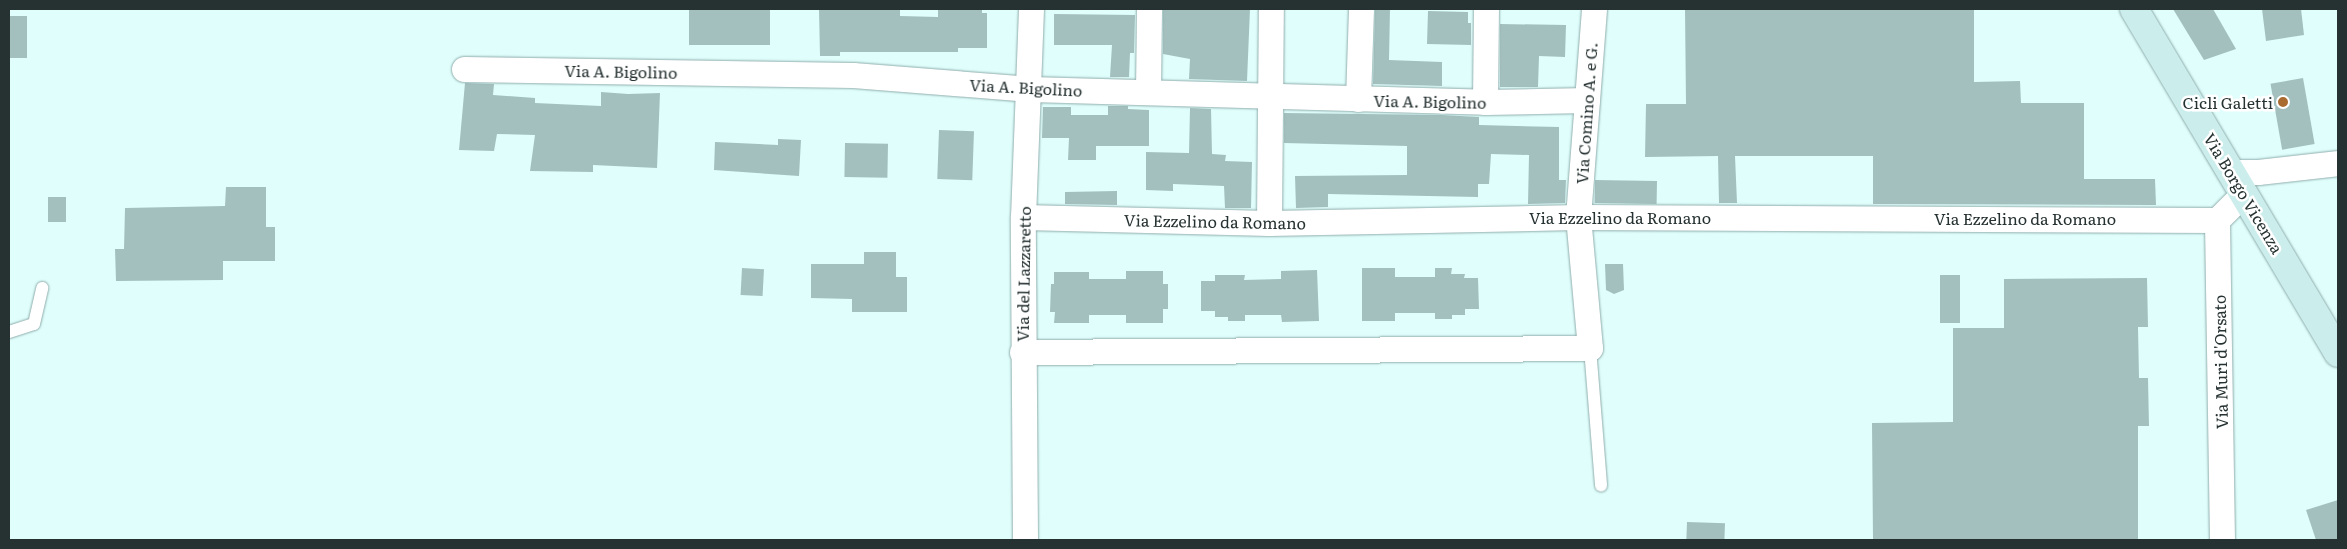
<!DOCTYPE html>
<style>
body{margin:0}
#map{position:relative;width:2347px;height:549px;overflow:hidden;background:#dffefc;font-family:Literata,serif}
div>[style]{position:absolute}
.building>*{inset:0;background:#a3c0be;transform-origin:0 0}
.roads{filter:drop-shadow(0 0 1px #90adac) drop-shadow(0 0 1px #90adac)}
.lane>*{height:12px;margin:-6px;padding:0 6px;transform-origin:6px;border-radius:6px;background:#fff}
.street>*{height:25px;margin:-12.5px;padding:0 12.5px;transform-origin:12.5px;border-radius:12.5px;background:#fff}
.secondary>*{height:28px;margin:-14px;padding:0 14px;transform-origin:14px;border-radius:14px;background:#cbedec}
.dots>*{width:14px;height:14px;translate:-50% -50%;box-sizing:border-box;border:2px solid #fff;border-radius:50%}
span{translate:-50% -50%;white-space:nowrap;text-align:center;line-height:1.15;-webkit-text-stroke:5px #fff;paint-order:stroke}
.street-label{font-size:16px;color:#263131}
.poi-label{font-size:16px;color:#263131}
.right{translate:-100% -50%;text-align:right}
.frame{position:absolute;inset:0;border:10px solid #263131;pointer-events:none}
</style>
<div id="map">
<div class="building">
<div style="left:689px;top:9px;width:81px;height:36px"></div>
<div style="clip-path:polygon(819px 9px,900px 9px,900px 16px,938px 17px,938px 9px,982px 9px,982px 13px,987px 13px,987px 48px,958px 48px,958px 52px,840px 52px,840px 56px,820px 56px)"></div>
<div style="clip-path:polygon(1163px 9px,1250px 9px,1247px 81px,1189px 79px,1190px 59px,1163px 54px)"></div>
<div style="clip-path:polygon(1375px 9px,1390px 9px,1389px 60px,1442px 62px,1442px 86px,1373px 84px)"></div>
<div style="clip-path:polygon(1685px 9px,1974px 9px,1974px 82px,2020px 81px,2021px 103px,2084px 103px,2084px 179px,2155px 179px,2156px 205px,1873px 204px,1873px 156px,1735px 156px,1737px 203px,1719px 203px,1718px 156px,1645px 157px,1646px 104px,1686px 104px)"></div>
<div style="clip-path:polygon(2173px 9px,2213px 9px,2236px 49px,2204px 60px)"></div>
<div style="clip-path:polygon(2262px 9px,2301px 9px,2304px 35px,2266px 41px)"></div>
<div style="clip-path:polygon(1428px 11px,1468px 12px,1468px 23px,1471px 23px,1471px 45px,1427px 44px)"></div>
<div style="clip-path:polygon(1054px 14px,1135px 15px,1134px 53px,1130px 53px,1129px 77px,1110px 77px,1112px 45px,1054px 45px)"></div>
<div style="left:9px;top:16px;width:18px;height:42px"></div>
<div style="clip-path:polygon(1500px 24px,1566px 25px,1565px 57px,1539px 56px,1538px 87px,1500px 87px)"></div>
<div style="left:2303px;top:78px;width:67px;height:33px;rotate:80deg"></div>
<div style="clip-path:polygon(465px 83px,494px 84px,493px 95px,535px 98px,535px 103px,601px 106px,601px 92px,628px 94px,660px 93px,657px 168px,593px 165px,593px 172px,530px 171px,535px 135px,497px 134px,494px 151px,459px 150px)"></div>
<div style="clip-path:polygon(1108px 106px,1128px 106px,1128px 109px,1149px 110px,1149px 146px,1096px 146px,1096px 160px,1068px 160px,1069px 138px,1042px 138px,1043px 107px,1071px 107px,1071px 115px,1108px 115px)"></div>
<div style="clip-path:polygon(1190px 108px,1211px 109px,1212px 154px,1226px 155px,1225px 161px,1252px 162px,1251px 208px,1225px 208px,1224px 186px,1173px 184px,1173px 191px,1146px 190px,1146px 152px,1189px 153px)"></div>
<div style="clip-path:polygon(1284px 113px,1441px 115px,1479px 117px,1479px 125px,1559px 127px,1559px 180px,1566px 180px,1565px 203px,1528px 204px,1529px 155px,1491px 154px,1489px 184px,1478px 184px,1478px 197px,1328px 194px,1328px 207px,1296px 208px,1295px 176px,1407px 175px,1407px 146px,1284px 143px)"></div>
<div style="left:939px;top:130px;width:35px;height:49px;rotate:2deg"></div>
<div style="clip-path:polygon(778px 139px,801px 140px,799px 176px,714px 170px,715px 142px,778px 145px)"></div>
<div style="left:845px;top:143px;width:43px;height:34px;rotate:1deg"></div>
<div style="left:1595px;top:180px;width:62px;height:23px;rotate:1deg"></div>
<div style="clip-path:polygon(226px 187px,266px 187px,266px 227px,275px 227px,275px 261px,223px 261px,223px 280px,116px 281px,115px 249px,124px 249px,125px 208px,225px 206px)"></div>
<div style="clip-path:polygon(1117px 191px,1117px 205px,1065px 204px,1065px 192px)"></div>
<div style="left:66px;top:197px;width:25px;height:18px;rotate:90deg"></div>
<div style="clip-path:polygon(864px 252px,896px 252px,896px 277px,907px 277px,907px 312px,852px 312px,852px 299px,811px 298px,811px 264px,864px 264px)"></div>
<div style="clip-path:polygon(1605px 264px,1623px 264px,1624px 290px,1614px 294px,1606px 290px)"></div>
<div style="left:742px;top:268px;width:22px;height:27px;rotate:3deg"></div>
<div style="clip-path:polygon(1362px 268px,1395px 268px,1395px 277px,1435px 277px,1435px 268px,1452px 268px,1451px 274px,1465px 274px,1464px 278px,1478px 278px,1479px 309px,1465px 309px,1465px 315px,1452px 315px,1452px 319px,1435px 319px,1435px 313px,1395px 313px,1395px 321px,1362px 321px)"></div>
<div style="clip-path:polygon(1317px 270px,1319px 321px,1282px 322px,1281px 315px,1245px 315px,1245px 321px,1228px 321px,1228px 317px,1215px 317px,1215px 311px,1201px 311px,1201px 281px,1215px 281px,1215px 275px,1245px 275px,1244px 280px,1281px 279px,1281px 271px)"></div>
<div style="clip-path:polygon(1126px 271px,1163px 271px,1163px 284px,1168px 284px,1168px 309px,1163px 309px,1163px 323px,1126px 323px,1126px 315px,1089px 315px,1089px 323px,1054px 323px,1055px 312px,1050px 312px,1051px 284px,1054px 284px,1054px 272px,1089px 272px,1089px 279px,1126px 279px)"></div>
<div style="left:1940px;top:275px;width:20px;height:48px"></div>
<div style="clip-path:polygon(2147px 278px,2148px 327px,2138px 327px,2139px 378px,2148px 378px,2149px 426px,2138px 426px,2138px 540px,1873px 540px,1872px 423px,1953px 422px,1953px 328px,2004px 328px,2004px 279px)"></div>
<div style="clip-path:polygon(2338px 500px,2338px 540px,2316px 540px,2306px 510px)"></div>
<div style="left:1687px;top:522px;width:38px;height:18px;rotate:2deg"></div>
</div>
<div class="roads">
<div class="lane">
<div style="left:9px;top:332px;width:26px;rotate:-18deg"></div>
<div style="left:34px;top:324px;width:37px;rotate:-77deg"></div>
<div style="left:1590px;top:348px;width:138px;rotate:85.4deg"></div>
</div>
<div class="street">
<div style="left:464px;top:69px;width:389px;rotate:0.9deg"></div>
<div style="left:853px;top:75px;width:178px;rotate:4.5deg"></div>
<div style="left:1030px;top:89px;width:455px;rotate:1.6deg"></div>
<div style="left:1485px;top:102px;width:102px;rotate:-1.1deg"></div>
<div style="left:1148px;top:92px;width:83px;rotate:-89.3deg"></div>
<div style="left:1358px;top:99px;width:90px;rotate:-88.1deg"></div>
<div style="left:1485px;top:102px;width:93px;rotate:-89.4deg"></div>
<div style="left:2230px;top:172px;width:28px"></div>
<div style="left:2258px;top:172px;width:81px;rotate:-6.4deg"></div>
<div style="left:1023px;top:217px;width:246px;rotate:1.4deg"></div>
<div style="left:1269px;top:223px;width:309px;rotate:-1.1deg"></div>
<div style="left:1578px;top:217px;width:639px;rotate:0.27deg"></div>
<div style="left:1269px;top:223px;width:214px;rotate:-89.5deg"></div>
<div style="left:1022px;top:352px;width:568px;rotate:-0.4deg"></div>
<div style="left:1590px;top:348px;width:132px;rotate:-95.2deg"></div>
<div style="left:1578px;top:217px;width:209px;rotate:-85.6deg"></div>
<div style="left:1025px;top:540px;width:323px;rotate:-90.4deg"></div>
<div style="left:1023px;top:217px;width:208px;rotate:-87.8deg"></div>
<div style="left:2222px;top:540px;width:320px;rotate:-90.9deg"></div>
<div style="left:2217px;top:220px;width:37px;rotate:-45deg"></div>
</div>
<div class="secondary">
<div style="left:2134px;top:9px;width:400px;rotate:59.3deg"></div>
</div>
</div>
<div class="dots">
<div style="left:2283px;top:102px;background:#a96b30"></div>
</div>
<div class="street-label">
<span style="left:621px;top:71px;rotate:1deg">Via A. Bigolino</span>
<span style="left:1026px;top:87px;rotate:3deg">Via A. Bigolino</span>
<span style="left:1430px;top:101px;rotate:1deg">Via A. Bigolino</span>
<span style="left:1586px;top:113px;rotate:-86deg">Via Comino A. e G.</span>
<span style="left:2244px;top:193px;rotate:59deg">Via Borgo Vicenza</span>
<span style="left:1620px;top:217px">Via Ezzelino da Romano</span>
<span style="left:2025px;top:218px">Via Ezzelino da Romano</span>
<span style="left:1215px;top:221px;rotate:1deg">Via Ezzelino da Romano</span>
<span style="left:1023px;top:274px;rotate:-89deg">Via del Lazzaretto</span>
<span style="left:2220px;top:362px;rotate:-91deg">Via Muri d'Orsato</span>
</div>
<div class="poi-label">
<span class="right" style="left:2273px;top:102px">Cicli Galetti</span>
</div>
<div class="frame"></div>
</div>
